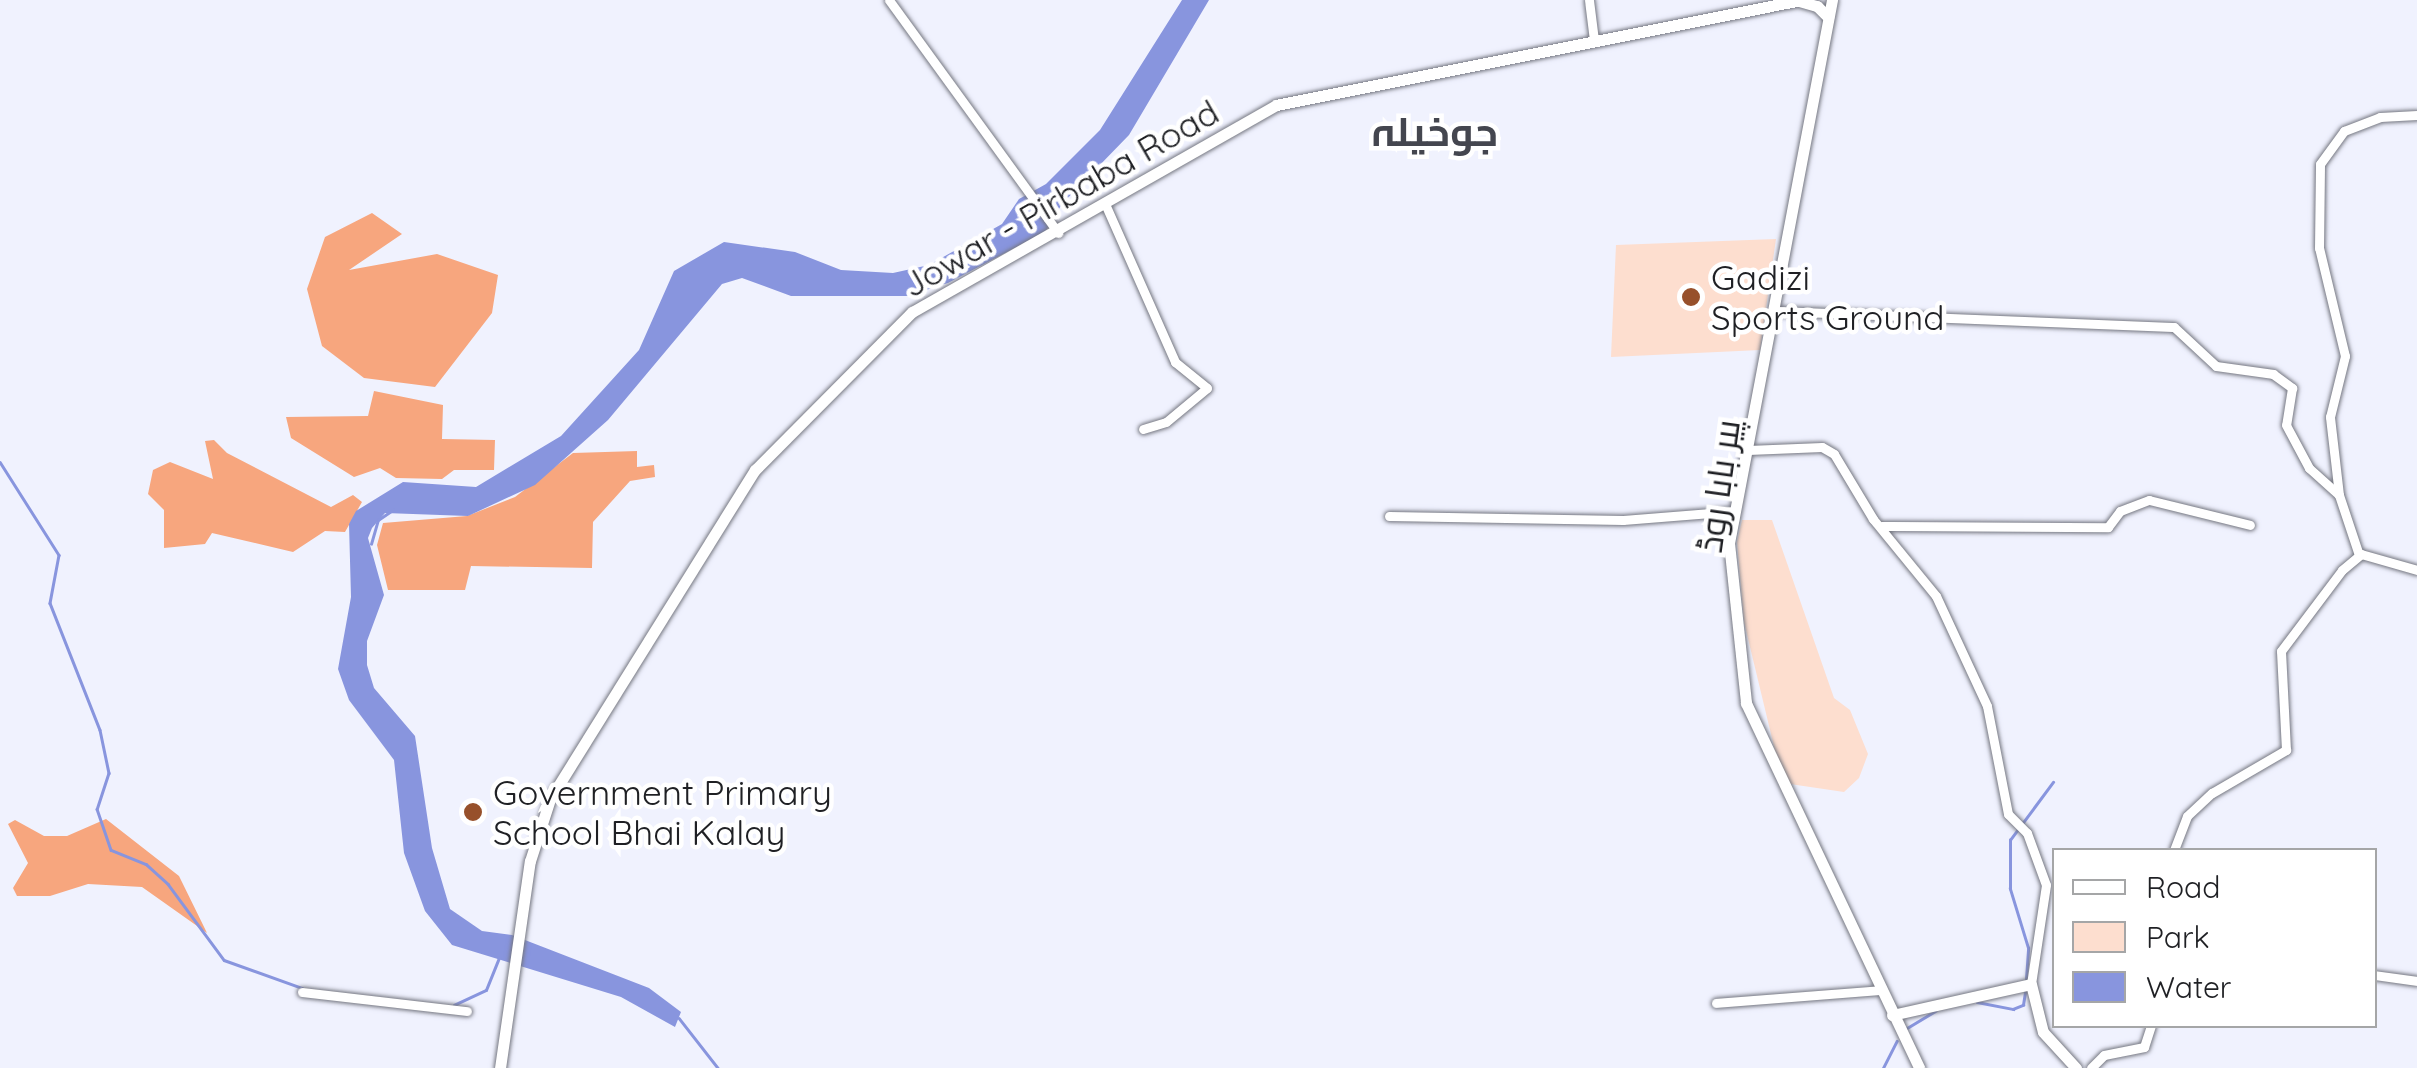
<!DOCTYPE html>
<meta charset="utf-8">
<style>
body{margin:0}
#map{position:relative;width:2417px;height:1068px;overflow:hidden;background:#f0f2fe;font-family:Quicksand,Cairo,sans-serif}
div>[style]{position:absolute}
.green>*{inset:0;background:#fddecf}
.forest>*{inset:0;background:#f7a67e}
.water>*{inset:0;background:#8895de}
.stream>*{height:2.5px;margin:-1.25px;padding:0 1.25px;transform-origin:1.25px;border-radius:1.25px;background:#8895de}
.roads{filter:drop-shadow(0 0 2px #757781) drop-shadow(0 0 2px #757781)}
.street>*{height:9px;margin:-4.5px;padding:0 4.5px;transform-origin:4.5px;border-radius:4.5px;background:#fff}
.secondary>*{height:11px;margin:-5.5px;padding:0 5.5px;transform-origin:5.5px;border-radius:5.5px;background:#fff}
.dots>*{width:28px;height:28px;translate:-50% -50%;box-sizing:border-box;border:5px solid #fff;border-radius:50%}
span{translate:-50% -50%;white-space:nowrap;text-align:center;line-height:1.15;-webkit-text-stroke:9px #fff;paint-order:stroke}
.street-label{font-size:35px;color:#1f2024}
.poi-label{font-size:35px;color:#1f2024}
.left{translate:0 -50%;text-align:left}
.quarter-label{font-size:40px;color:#44464f;font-weight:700}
.legend{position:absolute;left:2052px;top:848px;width:325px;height:180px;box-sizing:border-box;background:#fff;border:2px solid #a5a6a7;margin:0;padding:12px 18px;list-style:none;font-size:30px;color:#1f2024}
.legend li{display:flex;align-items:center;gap:20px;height:50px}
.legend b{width:50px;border:2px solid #a5a6a7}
</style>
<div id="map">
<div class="green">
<div style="clip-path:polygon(1776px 239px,1760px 350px,1611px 357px,1616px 245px)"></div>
<div style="clip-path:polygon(1742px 520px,1772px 520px,1834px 698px,1850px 710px,1868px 754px,1859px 778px,1844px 792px,1790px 784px,1777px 759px,1744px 622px,1737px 542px)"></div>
</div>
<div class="forest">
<div style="clip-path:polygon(372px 213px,402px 234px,349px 270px,437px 254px,498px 275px,492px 313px,435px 387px,364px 378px,322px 346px,307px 289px,325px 237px)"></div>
<div style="clip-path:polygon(374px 391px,443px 405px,442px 439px,495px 440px,494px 470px,454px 470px,442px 479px,396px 478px,380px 468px,354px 477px,291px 438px,286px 417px,368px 416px)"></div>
<div style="clip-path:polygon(214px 440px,227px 453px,331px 507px,353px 495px,362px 502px,345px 532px,325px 531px,293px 552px,212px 533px,205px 544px,164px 548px,164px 510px,148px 494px,153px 470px,170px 462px,213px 479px,205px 441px)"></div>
<div style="clip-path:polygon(637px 451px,637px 467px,654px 465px,655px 477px,630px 481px,593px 522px,592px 568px,471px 566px,465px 590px,388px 590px,377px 545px,383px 523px,467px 516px,515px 497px,573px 453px)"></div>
<div style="clip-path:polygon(106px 819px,179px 876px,207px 933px,142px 887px,88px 884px,50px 896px,17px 896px,13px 888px,28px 863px,8px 824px,15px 820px,44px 836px,67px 836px)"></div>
</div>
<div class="water">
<div style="clip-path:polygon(1182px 0,1209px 0,1129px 135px,1062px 204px,1045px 232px,948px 283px,907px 296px,791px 296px,742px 278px,722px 284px,608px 420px,535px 485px,468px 516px,385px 513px,372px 528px,368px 538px,384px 595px,367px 641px,367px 665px,374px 688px,415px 736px,432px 848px,450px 909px,482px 931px,512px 935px,649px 988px,681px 1012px,675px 1027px,621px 997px,452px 945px,425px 911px,404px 853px,394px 760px,349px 700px,338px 669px,351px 597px,349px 524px,356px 511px,403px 482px,476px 487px,561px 436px,639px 350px,674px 271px,724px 242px,795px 252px,841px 270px,893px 273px,929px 265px,1002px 224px,1019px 199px,1046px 184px,1100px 130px)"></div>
</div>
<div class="stream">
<div style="left:0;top:462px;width:110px;rotate:57.6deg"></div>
<div style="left:59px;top:555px;width:49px;rotate:100.6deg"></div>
<div style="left:50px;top:603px;width:136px;rotate:68.5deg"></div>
<div style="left:100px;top:730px;width:44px;rotate:78.2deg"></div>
<div style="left:109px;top:773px;width:38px;rotate:108deg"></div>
<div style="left:97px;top:809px;width:43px;rotate:71.1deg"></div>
<div style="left:111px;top:850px;width:38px;rotate:22deg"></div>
<div style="left:146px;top:864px;width:30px;rotate:42deg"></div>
<div style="left:168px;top:884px;width:94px;rotate:53.6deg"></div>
<div style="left:224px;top:960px;width:83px;rotate:19.7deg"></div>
<div style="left:371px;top:544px;width:25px;rotate:-74deg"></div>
<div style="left:378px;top:520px;width:18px;rotate:-34deg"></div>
<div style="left:2026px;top:979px;width:31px;rotate:-86deg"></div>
<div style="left:2028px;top:948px;width:62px;rotate:-107deg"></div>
<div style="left:2010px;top:889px;width:49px;rotate:-90deg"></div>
<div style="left:2010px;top:840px;width:72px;rotate:-53.4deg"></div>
<div style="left:1977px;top:1002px;width:37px;rotate:11deg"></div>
<div style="left:2013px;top:1009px;width:11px;rotate:-22deg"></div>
<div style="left:2023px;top:1005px;width:13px;rotate:-81deg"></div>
<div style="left:454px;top:1005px;width:35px;rotate:-25deg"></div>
<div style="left:486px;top:990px;width:35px;rotate:-68deg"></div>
<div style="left:679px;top:1018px;width:63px;rotate:52deg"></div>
<div style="left:1907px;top:1028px;width:33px;rotate:-31deg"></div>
<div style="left:1883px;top:1068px;width:30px;rotate:-63deg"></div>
</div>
<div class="roads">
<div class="street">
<div style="left:889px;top:0;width:288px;rotate:54deg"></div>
<div style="left:1589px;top:0;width:40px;rotate:82.9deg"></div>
<div style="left:1106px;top:206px;width:171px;rotate:66.1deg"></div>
<div style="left:1175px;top:362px;width:41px;rotate:39.1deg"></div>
<div style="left:1207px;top:388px;width:53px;rotate:140.3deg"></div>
<div style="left:1166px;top:422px;width:24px;rotate:163deg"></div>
<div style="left:1776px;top:311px;width:398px;rotate:2.3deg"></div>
<div style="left:2174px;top:327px;width:57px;rotate:42.9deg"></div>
<div style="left:2216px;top:366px;width:58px;rotate:8deg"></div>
<div style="left:2273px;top:374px;width:24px;rotate:36deg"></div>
<div style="left:2292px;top:388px;width:37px;rotate:99deg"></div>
<div style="left:2286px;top:425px;width:49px;rotate:61.9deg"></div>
<div style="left:2309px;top:468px;width:40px;rotate:42deg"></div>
<div style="left:2339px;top:495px;width:63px;rotate:71.6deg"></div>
<div style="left:1748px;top:450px;width:74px;rotate:-2.3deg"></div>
<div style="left:1822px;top:447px;width:14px;rotate:30deg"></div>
<div style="left:1834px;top:454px;width:76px;rotate:59deg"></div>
<div style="left:1873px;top:519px;width:99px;rotate:50.7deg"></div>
<div style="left:1936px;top:596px;width:121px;rotate:65.1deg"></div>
<div style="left:1987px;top:706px;width:110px;rotate:79deg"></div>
<div style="left:2008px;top:814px;width:27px;rotate:45deg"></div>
<div style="left:2027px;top:833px;width:55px;rotate:69.9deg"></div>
<div style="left:2046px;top:885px;width:100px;rotate:98.6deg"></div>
<div style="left:2339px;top:495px;width:79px;rotate:-96.6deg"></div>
<div style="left:2330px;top:417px;width:63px;rotate:-76.2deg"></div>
<div style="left:2345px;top:356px;width:111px;rotate:-103.5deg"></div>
<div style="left:2319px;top:248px;width:84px;rotate:-89.3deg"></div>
<div style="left:2320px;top:164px;width:41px;rotate:-54deg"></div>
<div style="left:2344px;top:131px;width:39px;rotate:-21deg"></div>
<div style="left:2380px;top:117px;width:37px;rotate:-3deg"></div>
<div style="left:1389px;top:516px;width:234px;rotate:1deg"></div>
<div style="left:1623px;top:520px;width:113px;rotate:-4.6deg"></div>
<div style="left:1882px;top:526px;width:226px;rotate:0.3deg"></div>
<div style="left:2108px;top:527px;width:20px;rotate:-53deg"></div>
<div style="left:2120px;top:511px;width:31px;rotate:-21deg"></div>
<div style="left:2149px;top:500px;width:104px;rotate:13.9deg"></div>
<div style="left:2174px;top:850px;width:36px;rotate:-69deg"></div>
<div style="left:2187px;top:816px;width:34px;rotate:-43deg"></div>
<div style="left:2212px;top:793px;width:86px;rotate:-30.2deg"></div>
<div style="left:2286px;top:750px;width:99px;rotate:-92.9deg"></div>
<div style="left:2281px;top:651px;width:101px;rotate:-53deg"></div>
<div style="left:2342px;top:570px;width:25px;rotate:-40deg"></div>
<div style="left:2361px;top:554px;width:58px;rotate:15.9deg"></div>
<div style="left:2374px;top:975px;width:43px;rotate:7.9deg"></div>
<div style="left:302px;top:992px;width:166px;rotate:6.6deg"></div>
<div style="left:1716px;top:1003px;width:166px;rotate:-4.5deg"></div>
<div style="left:2091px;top:1068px;width:18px;rotate:-45deg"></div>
<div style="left:2104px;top:1055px;width:41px;rotate:-11.3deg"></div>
<div style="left:2144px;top:1047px;width:22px;rotate:-72deg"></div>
</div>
<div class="secondary">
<div style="left:1832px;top:0;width:553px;rotate:100.74deg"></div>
<div style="left:1729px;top:543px;width:161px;rotate:83.9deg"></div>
<div style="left:1746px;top:703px;width:404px;rotate:64.6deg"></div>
<div style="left:1799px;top:1px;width:19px;rotate:16deg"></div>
<div style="left:1817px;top:6px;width:16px;rotate:45deg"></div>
<div style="left:1892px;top:1015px;width:142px;rotate:-12.6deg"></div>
<div style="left:2031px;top:984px;width:49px;rotate:76deg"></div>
<div style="left:2043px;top:1032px;width:49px;rotate:47.5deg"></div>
<div style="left:500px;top:1068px;width:209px;rotate:-81.8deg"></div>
<div style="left:530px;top:861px;width:65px;rotate:-72.1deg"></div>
<div style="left:550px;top:799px;width:388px;rotate:-58.1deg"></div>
<div style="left:755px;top:470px;width:223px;rotate:-45.2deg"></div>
<div style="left:912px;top:312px;width:419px;rotate:-29.6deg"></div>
<div style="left:1276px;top:105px;width:535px;rotate:-11.31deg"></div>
</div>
</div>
<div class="dots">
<div style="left:1691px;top:297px;background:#97502b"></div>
<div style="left:473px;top:812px;background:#97502b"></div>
</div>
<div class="street-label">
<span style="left:1060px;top:198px;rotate:-30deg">Jowar - Pirbaba Road</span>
<span style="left:1718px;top:486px;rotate:-82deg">پیر بابا روڈ</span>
</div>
<div class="poi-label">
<span class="left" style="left:1711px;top:297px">Gadizi<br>Sports Ground</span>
<span class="left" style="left:493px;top:812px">Government Primary<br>School Bhai Kalay</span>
</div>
<div class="quarter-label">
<span style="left:1435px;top:131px">جوخیلہ</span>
</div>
<ul class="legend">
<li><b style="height:12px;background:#fff"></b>Road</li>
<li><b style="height:28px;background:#fddecf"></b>Park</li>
<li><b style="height:28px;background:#8895de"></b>Water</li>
</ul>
</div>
